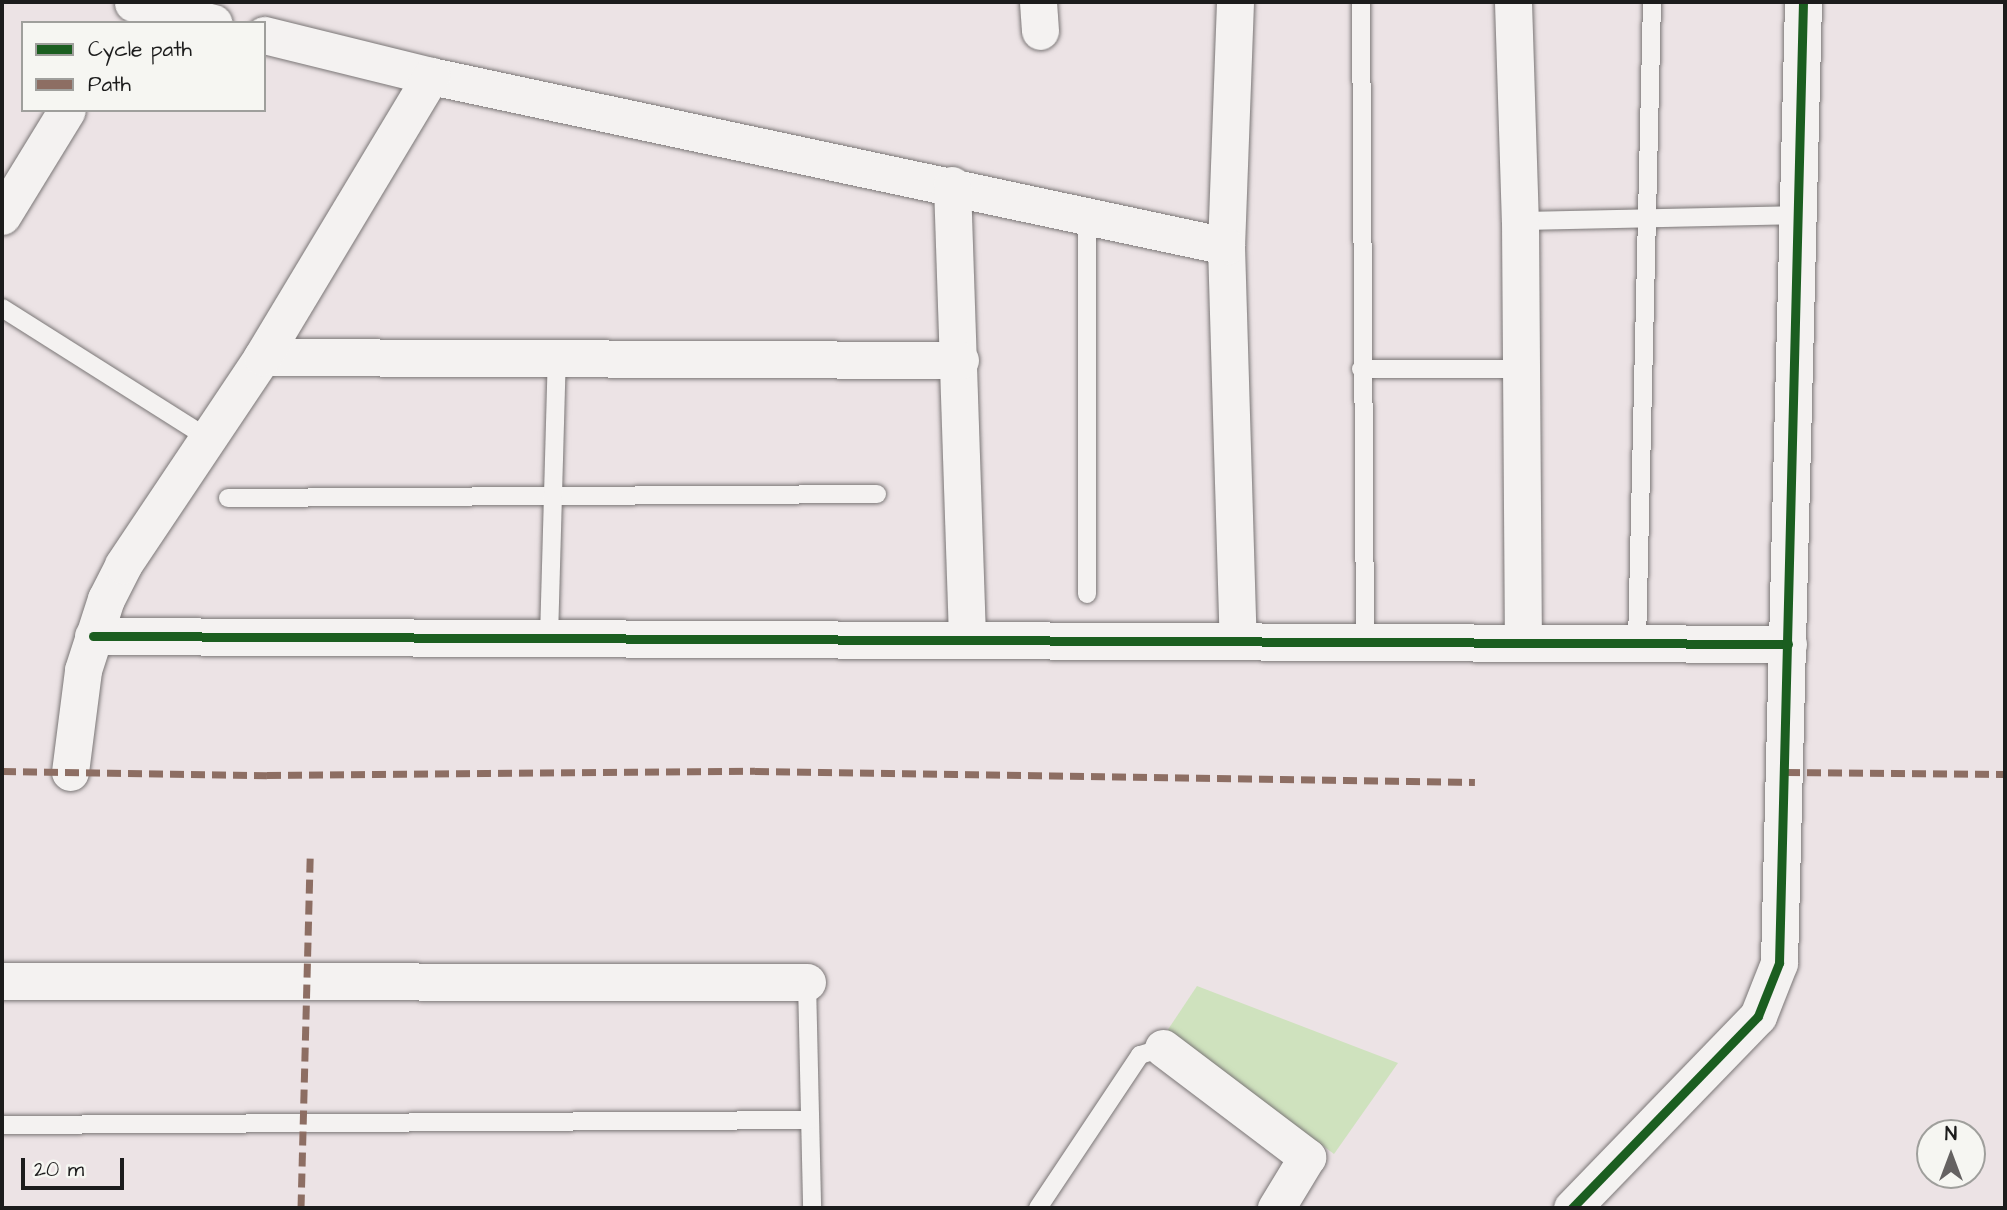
<!DOCTYPE html>
<style>
body{margin:0}
#map{position:relative;width:2007px;height:1210px;overflow:hidden;background:#ece3e5;font-family:"Architects Daughter",sans-serif}
div>[style]{position:absolute}
.green>*{inset:0;background:#cfe2be}
.roads{filter:drop-shadow(0 0 2px #7a7676) drop-shadow(0 0 2px #7a7676)}
.service>*{height:18px;margin:-9px;padding:0 9px;transform-origin:9px;border-radius:9px;background:#f4f2f1}
.minor>*{height:37px;margin:-18.5px;padding:0 18.5px;transform-origin:18.5px;border-radius:18.5px;background:#f4f2f1}
.quiet>*{height:7px;margin-top:-3.5px;transform-origin:0;background:repeating-linear-gradient(90deg,#8d6e63 0 14px,transparent 0 21px)}
.cycleway>*{height:9px;margin:-4.5px;padding:0 4.5px;transform-origin:4.5px;border-radius:4.5px;background:#1b5e20}
span{translate:-50% -50%;white-space:nowrap;text-align:center;line-height:1.15;-webkit-text-stroke:6px #f6f6f2;paint-order:stroke}
.frame{position:absolute;inset:0;border:4px solid #1c1c1c;pointer-events:none}
.legend{position:absolute;left:21px;top:21px;width:245px;height:91px;box-sizing:border-box;background:#f6f6f2;border:2px solid #9f9f9c;margin:0;padding:9px 12px;list-style:none;font-size:21px;color:#1c1c1c}
.legend li{display:flex;align-items:center;gap:14px;height:35px}
.legend b{width:35px;border:2px solid #9f9f9c}
.north{position:absolute;left:1916px;top:1119px;width:70px;height:70px;box-sizing:border-box;background:#f6f6f2;border:2px solid #9f9f9c;border-radius:50%;rotate:0deg;font-size:19px;font-weight:700;line-height:28px;text-align:center;color:#1c1c1c}
.north::after{content:'';display:block;margin:auto;width:24px;height:32px;background:#656262;clip-path:polygon(50% 0,100% 100%,50% 72%,0 100%)}
.scale{position:absolute;left:21px;top:1158px;width:103px;height:32px;box-sizing:border-box;border:4px solid #1c1c1c;border-top:0;padding-left:9px;font-size:21px;line-height:24px;white-space:nowrap;color:#1c1c1c;-webkit-text-stroke:5px #f6f6f2;paint-order:stroke}
</style>
<div id="map">
<div class="green">
<div style="clip-path:polygon(1197px 986px,1398px 1063px,1334px 1154px,1167px 1031px)"></div>
</div>
<div class="roads">
<div class="service">
<div style="left:1361px;top:2px;width:640px;rotate:89.64deg"></div>
<div style="left:1087px;top:215px;width:379px;rotate:90deg"></div>
<div style="left:1520px;top:221px;width:275px;rotate:-1.2deg"></div>
<div style="left:2px;top:308px;width:244px;rotate:32.3deg"></div>
<div style="left:1361px;top:369px;width:160px"></div>
<div style="left:228px;top:498px;width:649px;rotate:-0.35deg"></div>
<div style="left:549px;top:638px;width:281px;rotate:-88.4deg"></div>
<div style="left:1637px;top:643px;width:641px;rotate:-88.66deg"></div>
<div style="left:807px;top:982px;width:226px;rotate:88.7deg"></div>
<div style="left:2px;top:1125px;width:808px;rotate:-0.35deg"></div>
<div style="left:1038px;top:1208px;width:184px;rotate:-56.3deg"></div>
<div style="left:1140px;top:1055px;width:24px;rotate:-17deg"></div>
</div>
<div class="minor">
<div style="left:1038px;top:2px;width:29px;rotate:86deg"></div>
<div style="left:1235px;top:2px;width:244px;rotate:92.1deg"></div>
<div style="left:1226px;top:246px;width:395px;rotate:88.3deg"></div>
<div style="left:1513px;top:2px;width:219px;rotate:88.2deg"></div>
<div style="left:1520px;top:221px;width:421px;rotate:89.6deg"></div>
<div style="left:133px;top:3px;width:83px;rotate:13.9deg"></div>
<div style="left:264px;top:35px;width:172px;rotate:13.8deg"></div>
<div style="left:431px;top:76px;width:813px;rotate:12.07deg"></div>
<div style="left:952px;top:185px;width:455px;rotate:88.1deg"></div>
<div style="left:2px;top:216px;width:124px;rotate:-58.5deg"></div>
<div style="left:262px;top:357px;width:698px;rotate:0.25deg"></div>
<div style="left:93px;top:636px;width:1695px;rotate:0.27deg"></div>
<div style="left:70px;top:772px;width:103px;rotate:-82.7deg"></div>
<div style="left:83px;top:670px;width:75px;rotate:-72.1deg"></div>
<div style="left:106px;top:599px;width:38px;rotate:-63deg"></div>
<div style="left:123px;top:565px;width:250px;rotate:-56.2deg"></div>
<div style="left:262px;top:357px;width:328px;rotate:-59deg"></div>
<div style="left:2px;top:981px;width:805px;rotate:0.07deg"></div>
<div style="left:1163px;top:1048px;width:181px;rotate:37.1deg"></div>
<div style="left:1307px;top:1157px;width:60px;rotate:121.3deg"></div>
<div style="left:1572px;top:1208px;width:267px;rotate:-45.9deg"></div>
<div style="left:1758px;top:1016px;width:57px;rotate:-68.4deg"></div>
<div style="left:1779px;top:963px;width:961px;rotate:-88.57deg"></div>
</div>
</div>
<div class="quiet">
<div style="left:2px;top:771px;width:265px;rotate:0.9deg"></div>
<div style="left:267px;top:775px;width:488px;rotate:-0.5deg"></div>
<div style="left:755px;top:771px;width:720px;rotate:0.88deg"></div>
<div style="left:1786px;top:772px;width:219px;rotate:0.5deg"></div>
<div style="left:301px;top:1208px;width:351px;rotate:-88.5deg"></div>
</div>
<div class="cycleway">
<div style="left:93px;top:636px;width:1695px;rotate:0.27deg"></div>
<div style="left:1572px;top:1208px;width:267px;rotate:-45.9deg"></div>
<div style="left:1758px;top:1016px;width:57px;rotate:-68.4deg"></div>
<div style="left:1779px;top:963px;width:961px;rotate:-88.57deg"></div>
</div>
<div class="frame"></div>
<ul class="legend">
<li><b style="height:9px;background:#1b5e20"></b>Cycle path</li>
<li><b style="height:9px;background:#8d6e63"></b>Path</li>
</ul>
<div class="north">N</div>
<div class="scale">20 m</div>
</div>
